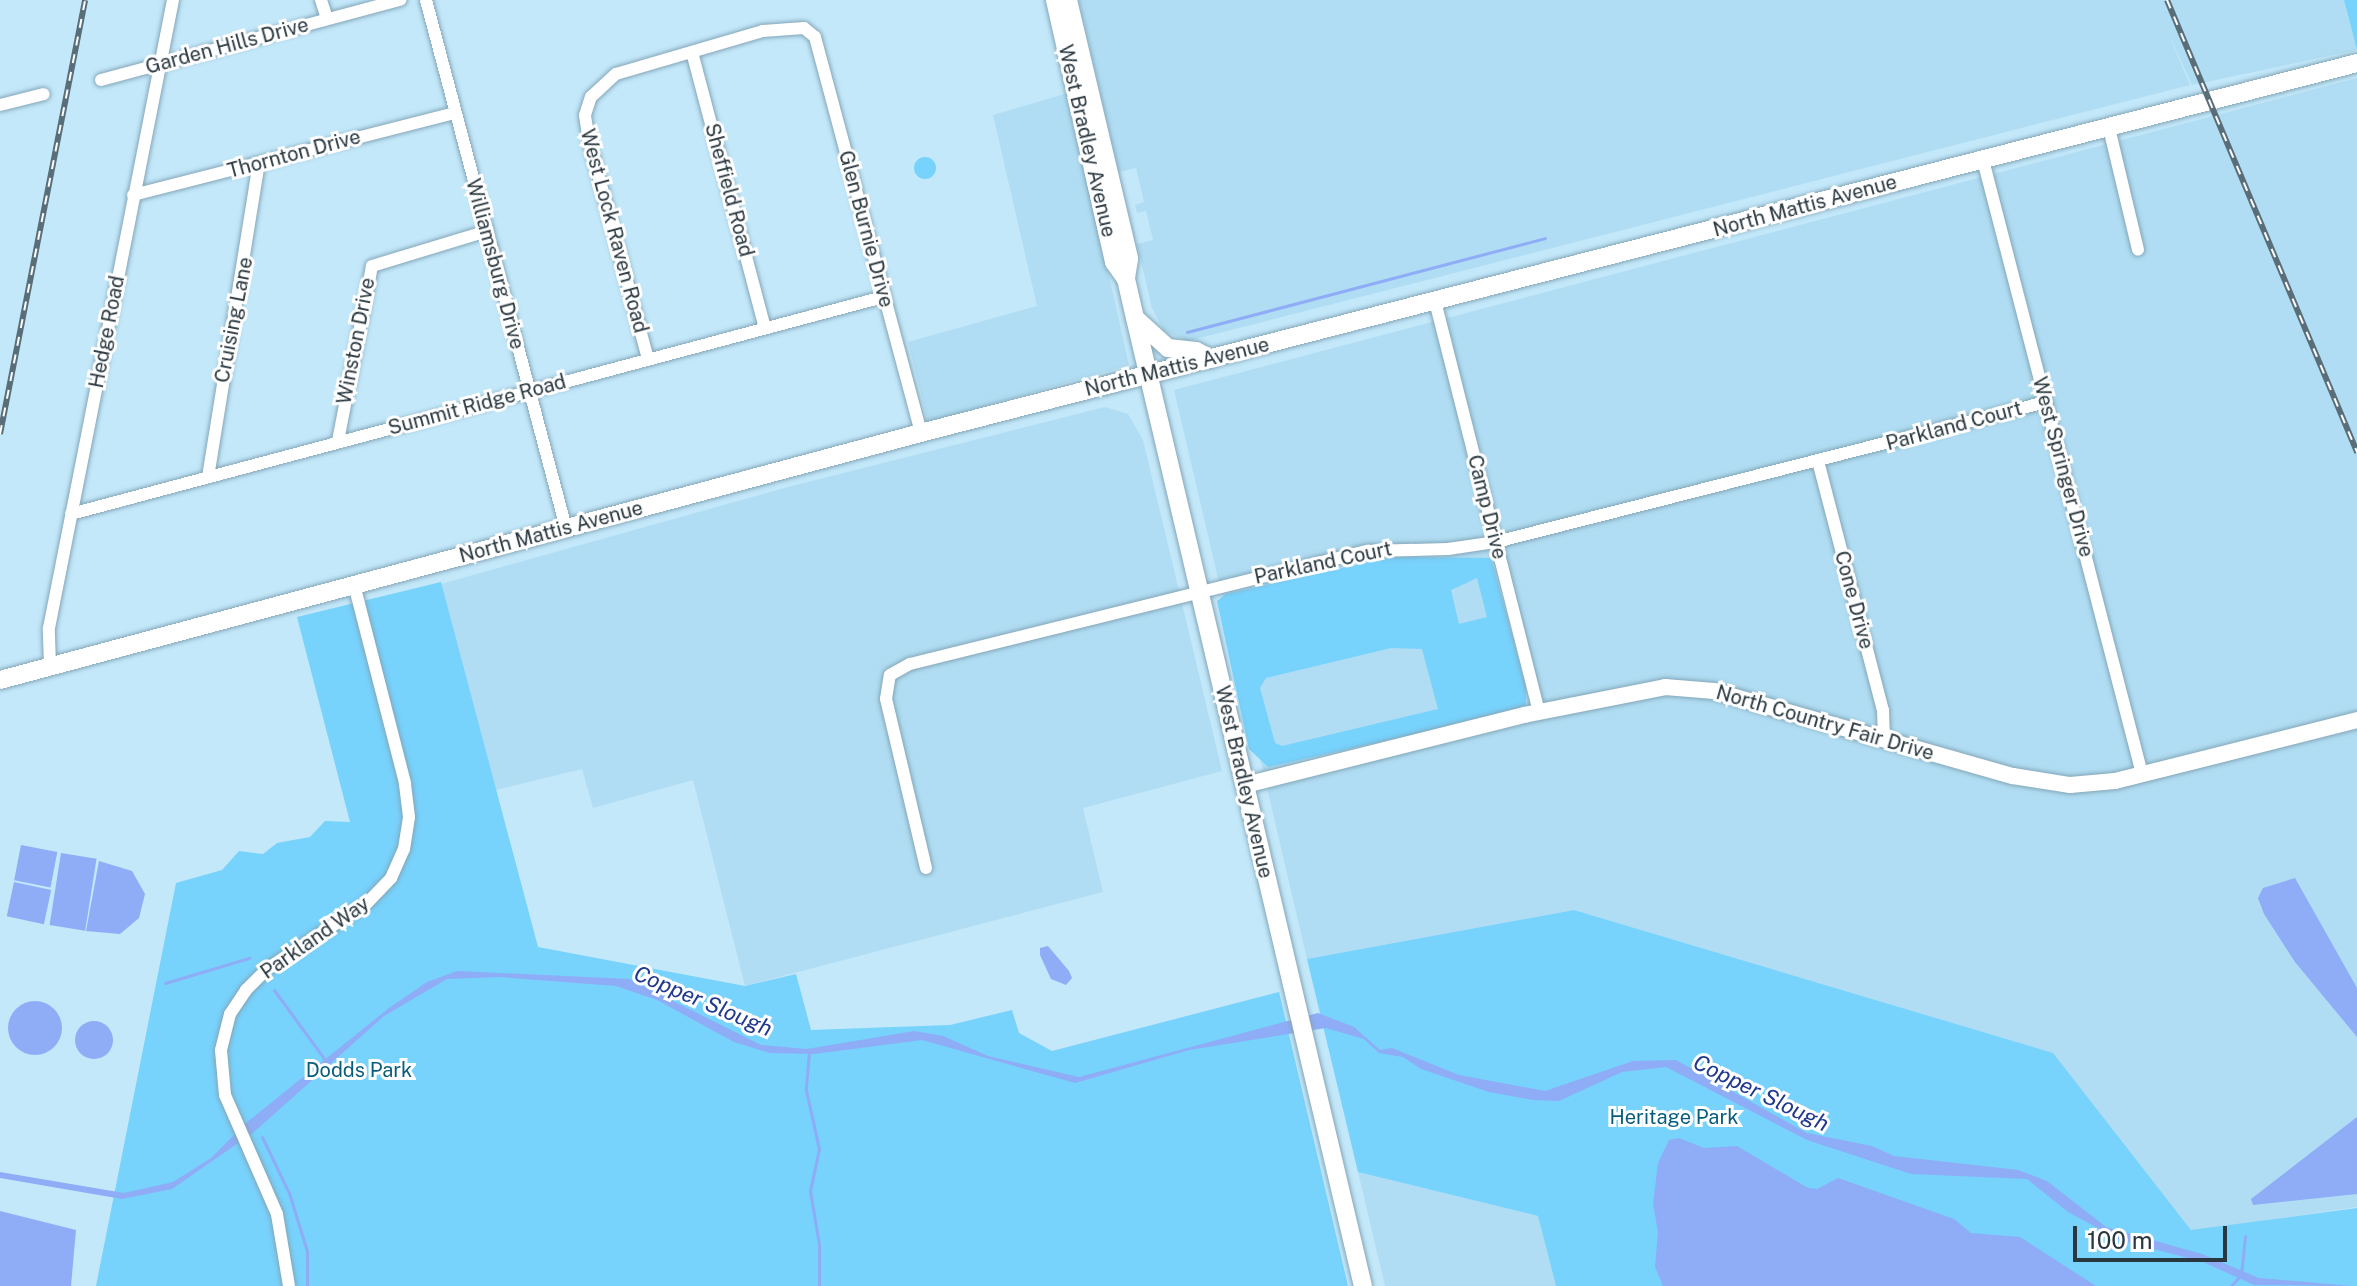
<!DOCTYPE html>
<style>
body{margin:0}
#map{position:relative;width:2357px;height:1286px;overflow:hidden;background:#c3e8fa;font-family:"Public Sans",sans-serif}
div>[style]{position:absolute}
.built>*{inset:0;background:#b0ddf3}
.green>*{inset:0;background:#77d2fc}
.round{border-radius:50%}
.water>*{inset:0;background:#8facf7;transform-origin:0 0}
.stream>*{height:3px;margin:-1.5px;padding:0 1.5px;transform-origin:1.5px;border-radius:1.5px;background:#8facf7}
.roads{filter:drop-shadow(0 0 2px #84a6b8) drop-shadow(0 0 2px #84a6b8)}
.minor>*{height:12px;margin:-6px;padding:0 6px;transform-origin:6px;border-radius:6px;background:#fff}
.tertiary>*{height:16px;margin:-8px;padding:0 8px;transform-origin:8px;border-radius:8px;background:#fff}
.secondary>*{height:18px;margin:-9px;padding:0 9px;transform-origin:9px;border-radius:9px;background:#fff}
.rail>*{height:6px;margin-top:-3px;transform-origin:0;background:repeating-linear-gradient(90deg,#fff 0 9px,#596e79 0 18px);box-sizing:border-box;border-block:2px solid #596e79}
span{translate:-50% -50%;white-space:nowrap;text-align:center;line-height:1.15;-webkit-text-stroke:6px #fff;paint-order:stroke}
.street-label{font-size:20px;color:#29373f}
.park-label{font-size:20px;color:#085d7b}
.water-label{font-size:22px;color:#20388d;font-style:italic}
.scale{position:absolute;left:2073px;top:1226px;width:154px;height:36px;box-sizing:border-box;border:4px solid #29373f;border-top:0;padding-left:10px;font-size:24px;line-height:28px;white-space:nowrap;color:#29373f;-webkit-text-stroke:6px #fff;paint-order:stroke}
</style>
<div id="map">
<div class="built">
<div style="clip-path:polygon(1079px 0,2344px 0,2357px 50px,2192px 85px,2167px 30px,2190px 85px,1188px 341px,1164px 331px,1152px 308px,1137px 244px,1153px 240px,1147px 215px,1146px 211px,1137px 213px,1135px 205px,1144px 202px,1136px 168px,1119px 172px)"></div>
<div style="clip-path:polygon(2357px 78px,2357px 1207px,2192px 1231px,2052px 1053px,1574px 910px,1307px 959px,1174px 390px)"></div>
<div style="clip-path:polygon(1068px 93px,1129px 365px,928px 422px,908px 342px,1037px 306px,993px 115px)"></div>
<div style="clip-path:polygon(1105px 407px,1128px 414px,1143px 440px,1222px 771px,1083px 808px,1103px 892px,745px 986px,693px 780px,593px 808px,582px 769px,496px 790px,441px 584px,788px 487px)"></div>
<div style="clip-path:polygon(1358px 1172px,1538px 1216px,1556px 1286px,1385px 1286px)"></div>
</div>
<div class="green">
<div style="clip-path:polygon(2344px 0,2357px 0,2357px 50px)"></div>
<div class="round" style="left:914px;top:157px;width:22px;height:22px"></div>
<div style="clip-path:polygon(evenodd,1392px 557px,1491px 558px,1526px 686px,1526px 705px,1519px 711px,1268px 767px,1249px 749px,1217px 601px,1226px 594px,1392px 557px,1477px 578px,1487px 617px,1459px 624px,1451px 590px,1477px 578px,1392px 557px,1391px 648px,1422px 649px,1438px 709px,1282px 746px,1275px 743px,1260px 688px,1266px 678px,1391px 648px)"></div>
<div style="clip-path:polygon(441px 582px,538px 947px,745px 986px,796px 974px,811px 1030px,950px 1025px,1012px 1010px,1019px 1033px,1052px 1051px,1279px 992px,1348px 1286px,96px 1286px,176px 883px,222px 870px,239px 851px,263px 854px,277px 843px,310px 837px,325px 821px,350px 822px,297px 617px)"></div>
<div style="clip-path:polygon(1574px 910px,2053px 1053px,2191px 1230px,2357px 1208px,2357px 1286px,1556px 1286px,1538px 1216px,1358px 1172px,1307px 959px)"></div>
</div>
<div class="water">
<div style="left:21px;top:845px;width:37px;height:36px;rotate:11deg"></div>
<div style="left:61px;top:853px;width:36px;height:73px;rotate:9deg"></div>
<div style="clip-path:polygon(99px 861px,132px 871px,145px 894px,139px 918px,120px 934px,86px 931px)"></div>
<div style="clip-path:polygon(2295px 878px,2357px 988px,2357px 1037px,2295px 962px,2264px 914px,2258px 898px,2263px 888px)"></div>
<div style="left:14px;top:882px;width:38px;height:35px;rotate:12deg"></div>
<div style="clip-path:polygon(1048px 946px,1069px 971px,1072px 978px,1066px 985px,1051px 979px,1040px 955px,1040px 948px)"></div>
<div style="clip-path:polygon(457px 971px,629px 979px,761px 1045px,807px 1049px,914px 1031px,943px 1036px,988px 1056px,1079px 1077px,1318px 1013px,1354px 1027px,1380px 1050px,1392px 1048px,1459px 1075px,1545px 1091px,1633px 1061px,1676px 1060px,1807px 1133px,1872px 1146px,1894px 1156px,2018px 1170px,2047px 1181px,2106px 1227px,2202px 1254px,2259px 1278px,2352px 1286px,2254px 1285px,2203px 1262px,2120px 1240px,2068px 1212px,2027px 1179px,1911px 1174px,1807px 1140px,1666px 1067px,1622px 1072px,1559px 1101px,1533px 1100px,1489px 1092px,1421px 1069px,1403px 1057px,1379px 1053px,1364px 1039px,1326px 1028px,1189px 1050px,1075px 1083px,922px 1040px,814px 1054px,770px 1053px,734px 1042px,657px 1000px,616px 986px,499px 977px,447px 979px,384px 1016px,254px 1132px,172px 1189px,122px 1199px,0 1178px,0 1172px,124px 1193px,173px 1182px,211px 1158px,246px 1123px,389px 1008px,427px 982px)"></div>
<div class="round" style="left:8px;top:1001px;width:54px;height:54px"></div>
<div class="round" style="left:75px;top:1021px;width:38px;height:38px"></div>
<div style="clip-path:polygon(2357px 1117px,2357px 1194px,2253px 1205px,2251px 1199px)"></div>
<div style="clip-path:polygon(1679px 1138px,1704px 1148px,1737px 1146px,1808px 1188px,1817px 1189px,1838px 1178px,1954px 1219px,1971px 1233px,2020px 1237px,2096px 1286px,1663px 1286px,1655px 1267px,1658px 1232px,1653px 1204px,1658px 1163px,1669px 1140px)"></div>
<div style="clip-path:polygon(0 1211px,76px 1230px,71px 1286px,0 1286px)"></div>
</div>
<div class="stream">
<div style="left:1187px;top:332px;width:370px;rotate:-14.7deg"></div>
<div style="left:165px;top:983px;width:88px;rotate:-16.6deg"></div>
<div style="left:274px;top:990px;width:88px;rotate:53.8deg"></div>
<div style="left:809px;top:1052px;width:38px;rotate:95deg"></div>
<div style="left:806px;top:1090px;width:60px;rotate:77.6deg"></div>
<div style="left:819px;top:1149px;width:43px;rotate:102.1deg"></div>
<div style="left:810px;top:1191px;width:54px;rotate:80.4deg"></div>
<div style="left:819px;top:1244px;width:42px;rotate:90deg"></div>
<div style="left:262px;top:1137px;width:62px;rotate:64.3deg"></div>
<div style="left:289px;top:1193px;width:61px;rotate:72.8deg"></div>
<div style="left:307px;top:1251px;width:35px;rotate:90deg"></div>
<div style="left:2231px;top:1286px;width:15px;rotate:-48deg"></div>
<div style="left:2241px;top:1275px;width:39px;rotate:-84deg"></div>
</div>
<div class="roads">
<div class="minor">
<div style="left:321px;top:0;width:20px;rotate:72deg"></div>
<div style="left:426px;top:0;width:546px;rotate:75.15deg"></div>
<div style="left:692px;top:52px;width:285px;rotate:75.2deg"></div>
<div style="left:101px;top:80px;width:310px;rotate:-15deg"></div>
<div style="left:0;top:105px;width:45px;rotate:-14deg"></div>
<div style="left:2109px;top:128px;width:125px;rotate:76.6deg"></div>
<div style="left:1983px;top:160px;width:634px;rotate:75.48deg"></div>
<div style="left:133px;top:195px;width:332px;rotate:-14.3deg"></div>
<div style="left:1435px;top:301px;width:424px;rotate:75.8deg"></div>
<div style="left:648px;top:359px;width:226px;rotate:-105.1deg"></div>
<div style="left:589px;top:141px;width:26px;rotate:-99deg"></div>
<div style="left:585px;top:115px;width:19px;rotate:-72deg"></div>
<div style="left:591px;top:97px;width:34px;rotate:-43deg"></div>
<div style="left:616px;top:74px;width:153px;rotate:-16.3deg"></div>
<div style="left:763px;top:31px;width:41px;rotate:-4.2deg"></div>
<div style="left:804px;top:28px;width:14px;rotate:39deg"></div>
<div style="left:815px;top:37px;width:410px;rotate:75deg"></div>
<div style="left:338px;top:441px;width:178px;rotate:-79deg"></div>
<div style="left:372px;top:266px;width:120px;rotate:-16.9deg"></div>
<div style="left:1818px;top:461px;width:257px;rotate:75.4deg"></div>
<div style="left:1883px;top:710px;width:29px;rotate:88deg"></div>
<div style="left:208px;top:477px;width:318px;rotate:-80.8deg"></div>
<div style="left:71px;top:514px;width:840px;rotate:-14.96deg"></div>
<div style="left:50px;top:665px;width:37px;rotate:-92deg"></div>
<div style="left:49px;top:628px;width:640px;rotate:-78.83deg"></div>
<div style="left:926px;top:868px;width:174px;rotate:-103.3deg"></div>
<div style="left:886px;top:699px;width:24px;rotate:-81deg"></div>
<div style="left:890px;top:675px;width:23px;rotate:-29deg"></div>
<div style="left:910px;top:664px;width:472px;rotate:-13.9deg"></div>
<div style="left:1368px;top:551px;width:80px;rotate:-1.4deg"></div>
<div style="left:1448px;top:549px;width:49px;rotate:-8.3deg"></div>
<div style="left:1496px;top:542px;width:568px;rotate:-14.28deg"></div>
<div style="left:289px;top:1286px;width:73px;rotate:-99.5deg"></div>
<div style="left:277px;top:1214px;width:130px;rotate:-113.6deg"></div>
<div style="left:225px;top:1095px;width:45px;rotate:-95.1deg"></div>
<div style="left:221px;top:1050px;width:37px;rotate:-76deg"></div>
<div style="left:230px;top:1014px;width:29px;rotate:-56deg"></div>
<div style="left:246px;top:990px;width:30px;rotate:-45deg"></div>
<div style="left:267px;top:969px;width:120px;rotate:-33.4deg"></div>
<div style="left:367px;top:903px;width:35px;rotate:-46deg"></div>
<div style="left:391px;top:878px;width:32px;rotate:-66deg"></div>
<div style="left:404px;top:849px;width:32px;rotate:-81deg"></div>
<div style="left:409px;top:817px;width:34px;rotate:-97deg"></div>
<div style="left:405px;top:783px;width:204px;rotate:-104.4deg"></div>
</div>
<div class="tertiary">
<div style="left:1245px;top:785px;width:288px;rotate:-14.1deg"></div>
<div style="left:1524px;top:715px;width:144px;rotate:-11.2deg"></div>
<div style="left:1665px;top:687px;width:49px;rotate:4.7deg"></div>
<div style="left:1714px;top:691px;width:311px;rotate:15.9deg"></div>
<div style="left:2013px;top:776px;width:58px;rotate:9deg"></div>
<div style="left:2070px;top:785px;width:45px;rotate:-5.1deg"></div>
<div style="left:2115px;top:781px;width:250px;rotate:-14.1deg"></div>
</div>
<div class="secondary">
<div style="left:1055px;top:0;width:269px;rotate:77.3deg"></div>
<div style="left:1114px;top:262px;width:21px;rotate:55deg"></div>
<div style="left:1068px;top:0;width:266px;rotate:76.7deg"></div>
<div style="left:1129px;top:259px;width:20px;rotate:99deg"></div>
<div style="left:1126px;top:279px;width:40px;rotate:77deg"></div>
<div style="left:1135px;top:318px;width:994px;rotate:76.75deg"></div>
<div style="left:1136px;top:319px;width:43px;rotate:42.2deg"></div>
<div style="left:1168px;top:348px;width:28px;rotate:6deg"></div>
<div style="left:1196px;top:351px;width:17px;rotate:28deg"></div>
<div style="left:0;top:680px;width:965px;rotate:-15.02deg"></div>
<div style="left:932px;top:430px;width:1472px;rotate:-14.44deg"></div>
</div>
</div>
<div class="rail">
<div style="left:2167px;top:0;width:491px;rotate:67.2deg"></div>
<div style="left:0;top:434px;width:442px;rotate:-78.9deg"></div>
</div>
<div class="street-label">
<span style="left:227px;top:46px;rotate:-15deg">Garden Hills Drive</span>
<span style="left:1087px;top:141px;rotate:77deg">West Bradley Avenue</span>
<span style="left:294px;top:154px;rotate:-15deg">Thornton Drive</span>
<span style="left:729px;top:190px;rotate:75deg">Sheffield Road</span>
<span style="left:1805px;top:206px;rotate:-15deg">North Mattis Avenue</span>
<span style="left:866px;top:229px;rotate:75deg">Glen Burnie Drive</span>
<span style="left:614px;top:231px;rotate:75deg">West Lock Raven Road</span>
<span style="left:495px;top:264px;rotate:75deg">Williamsburg Drive</span>
<span style="left:234px;top:320px;rotate:-79deg">Cruising Lane</span>
<span style="left:107px;top:332px;rotate:-79deg">Hedge Road</span>
<span style="left:356px;top:341px;rotate:-79deg">Winston Drive</span>
<span style="left:1177px;top:367px;rotate:-14deg">North Mattis Avenue</span>
<span style="left:477px;top:405px;rotate:-15deg">Summit Ridge Road</span>
<span style="left:1954px;top:426px;rotate:-15deg">Parkland Court</span>
<span style="left:2063px;top:467px;rotate:75deg">West Springer Drive</span>
<span style="left:1487px;top:507px;rotate:76deg">Camp Drive</span>
<span style="left:551px;top:532px;rotate:-15deg">North Mattis Avenue</span>
<span style="left:1323px;top:563px;rotate:-12deg">Parkland Court</span>
<span style="left:1854px;top:600px;rotate:75deg">Cone Drive</span>
<span style="left:1825px;top:723px;rotate:16deg">North Country Fair Drive</span>
<span style="left:1244px;top:782px;rotate:77deg">West Bradley Avenue</span>
<span style="left:315px;top:938px;rotate:-35deg">Parkland Way</span>
</div>
<div class="park-label">
<span style="left:359px;top:1070px">Dodds Park</span>
<span style="left:1674px;top:1117px">Heritage Park</span>
</div>
<div class="water-label">
<span style="left:703px;top:1001px;rotate:23deg">Copper Slough</span>
<span style="left:1761px;top:1093px;rotate:26deg">Copper Slough</span>
</div>
<div class="scale">100 m</div>
</div>
